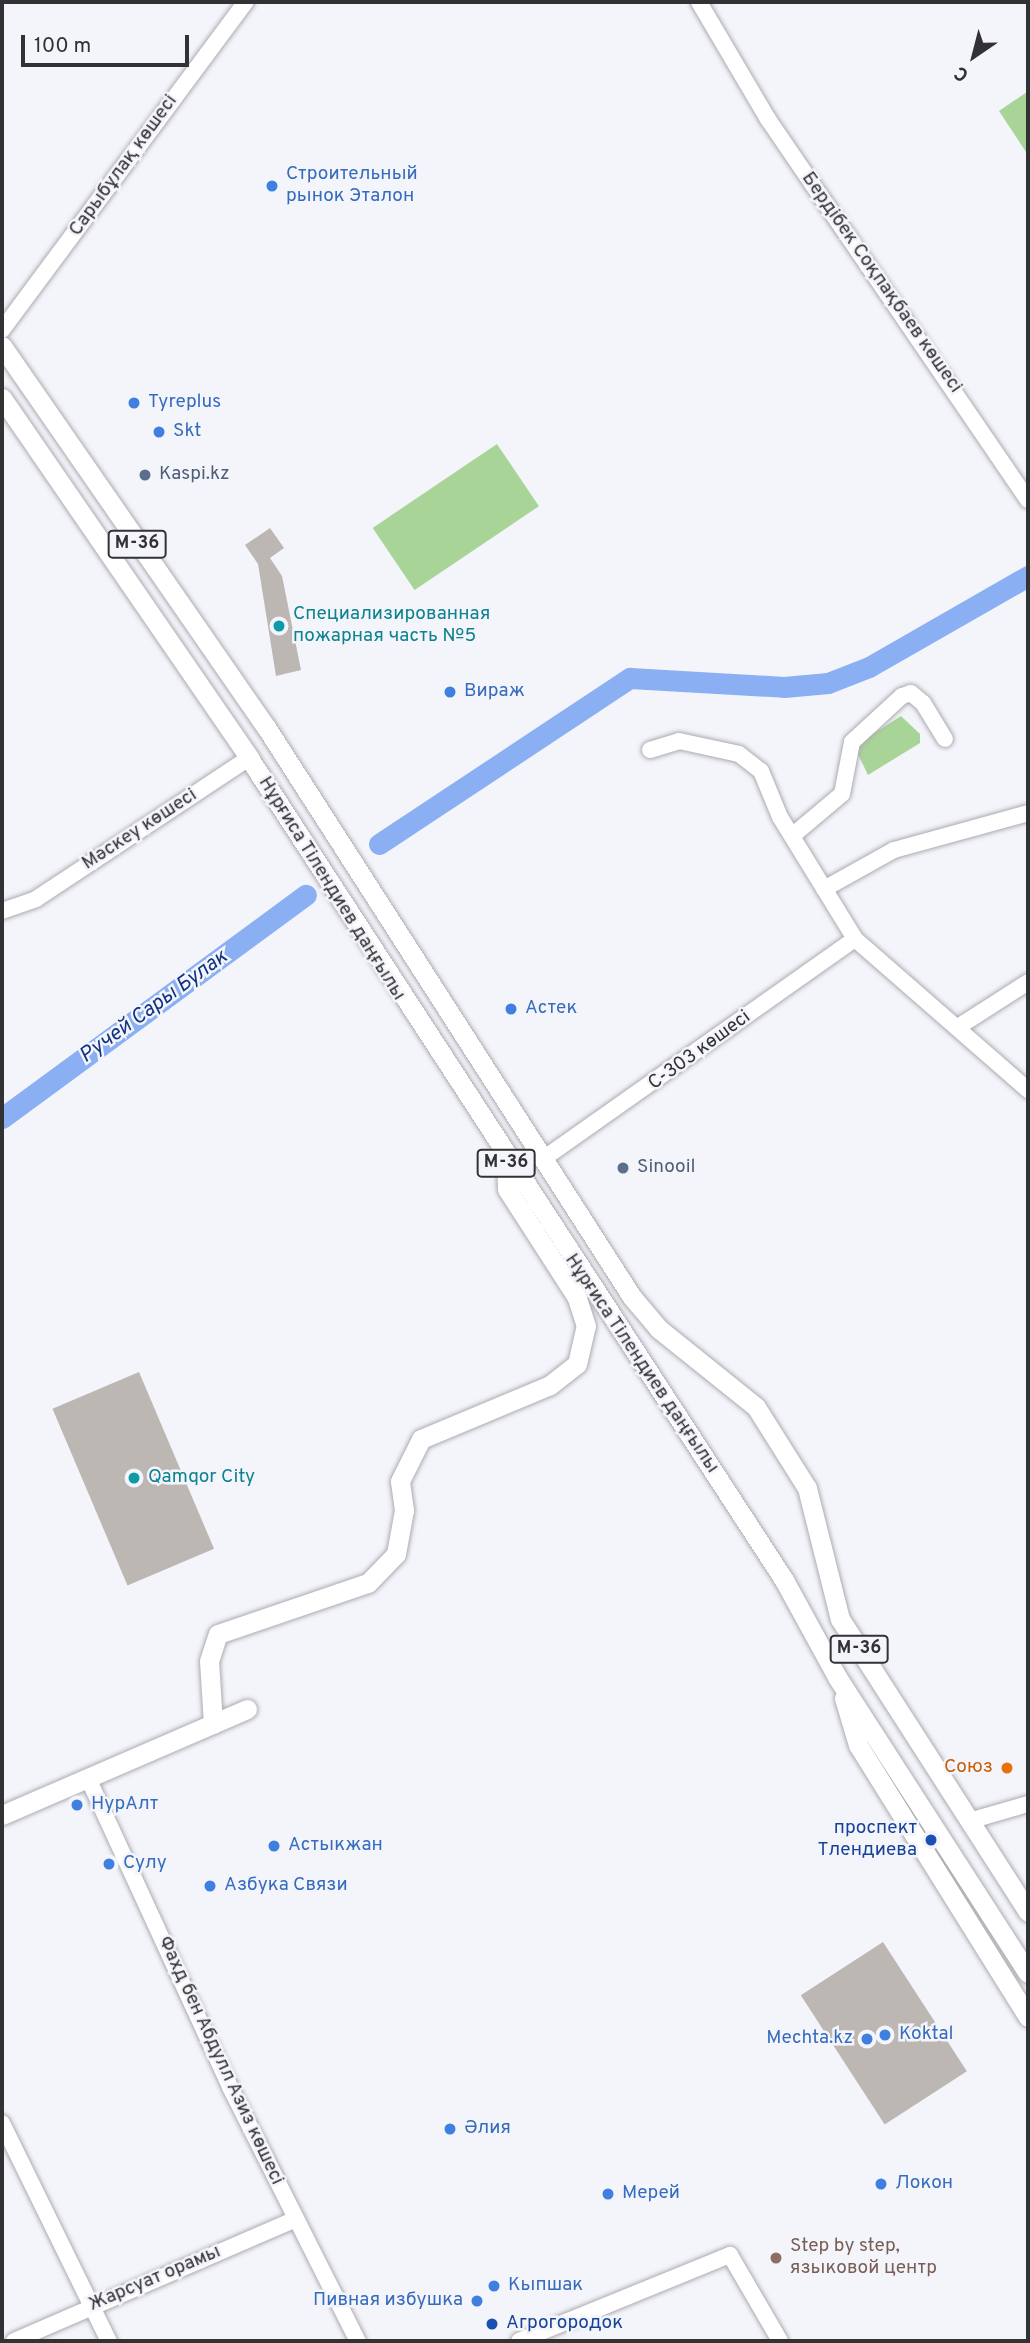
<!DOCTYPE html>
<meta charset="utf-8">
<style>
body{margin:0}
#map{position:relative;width:1030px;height:2343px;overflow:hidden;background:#f4f4fb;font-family:Overpass,sans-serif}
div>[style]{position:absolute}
.green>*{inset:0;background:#a9d498;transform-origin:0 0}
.river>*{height:21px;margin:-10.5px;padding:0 10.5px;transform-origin:10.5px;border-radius:10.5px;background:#8aaff3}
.building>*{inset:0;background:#bdb7b4;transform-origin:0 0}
.roads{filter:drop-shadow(0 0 2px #ababb1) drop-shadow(0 0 2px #ababb1)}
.minor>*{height:16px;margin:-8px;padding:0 8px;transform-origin:8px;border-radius:8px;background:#fff}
.major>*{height:19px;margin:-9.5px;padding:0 9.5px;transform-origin:9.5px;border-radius:9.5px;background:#fff}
.dots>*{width:19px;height:19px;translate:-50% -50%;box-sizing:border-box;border:4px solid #f4f4fb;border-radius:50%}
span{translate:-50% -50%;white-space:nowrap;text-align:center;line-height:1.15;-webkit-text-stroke:5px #f4f4fb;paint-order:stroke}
.shield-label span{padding:2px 5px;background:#f4f4fb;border:2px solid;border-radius:5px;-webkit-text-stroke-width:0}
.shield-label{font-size:18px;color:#323234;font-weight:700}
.street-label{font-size:19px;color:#323234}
.shop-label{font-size:19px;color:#366cbe}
.left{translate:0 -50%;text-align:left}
.right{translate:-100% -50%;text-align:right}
.service-label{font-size:19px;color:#4e5e75}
.culture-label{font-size:19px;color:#0d838f}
.food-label{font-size:19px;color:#c56008}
.transit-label{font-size:19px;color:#164399}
.education-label{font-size:19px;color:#785e54}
.water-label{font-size:21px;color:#0e3481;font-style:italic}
.frame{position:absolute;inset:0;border:4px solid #323234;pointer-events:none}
.north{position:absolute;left:939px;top:21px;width:70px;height:70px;-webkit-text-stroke:5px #f4f4fb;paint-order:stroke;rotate:215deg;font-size:19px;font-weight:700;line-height:28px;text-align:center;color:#323234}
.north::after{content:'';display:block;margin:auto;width:24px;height:32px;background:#323234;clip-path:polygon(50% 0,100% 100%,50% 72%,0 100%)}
.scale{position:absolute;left:21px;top:35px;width:168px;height:32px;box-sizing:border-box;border:4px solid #323234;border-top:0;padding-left:9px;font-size:21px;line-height:24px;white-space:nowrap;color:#323234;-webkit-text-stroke:5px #f4f4fb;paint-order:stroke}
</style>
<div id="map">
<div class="green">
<div style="clip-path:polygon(1027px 92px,1028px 94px,1028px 155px,999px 111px)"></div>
<div style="left:497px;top:444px;width:75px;height:150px;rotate:56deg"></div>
<div style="clip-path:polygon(901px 716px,920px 734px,920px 743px,868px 775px,854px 746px)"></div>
</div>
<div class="river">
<div style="left:379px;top:844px;width:301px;rotate:-33.5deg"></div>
<div style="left:630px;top:678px;width:154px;rotate:3.3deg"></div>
<div style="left:784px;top:687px;width:44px;rotate:-5.2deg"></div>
<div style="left:828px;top:683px;width:44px;rotate:-21.3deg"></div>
<div style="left:869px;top:667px;width:183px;rotate:-29.8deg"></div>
<div style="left:2px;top:1118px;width:377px;rotate:-36.3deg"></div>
</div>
<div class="building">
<div style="clip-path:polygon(270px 528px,284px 548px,270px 558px,282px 576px,301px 670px,276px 676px,258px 564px,245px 545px)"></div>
<div style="left:139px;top:1372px;width:192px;height:94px;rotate:67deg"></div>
<div style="left:883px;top:1942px;width:154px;height:98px;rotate:57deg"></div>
</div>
<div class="roads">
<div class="minor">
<div style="left:699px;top:2px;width:136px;rotate:59.5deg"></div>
<div style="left:768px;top:119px;width:461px;rotate:55.7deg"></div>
<div style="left:2px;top:330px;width:409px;rotate:-53.4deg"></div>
<div style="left:650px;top:750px;width:30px;rotate:-17deg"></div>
<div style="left:679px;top:741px;width:61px;rotate:12.2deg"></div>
<div style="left:739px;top:754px;width:28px;rotate:38deg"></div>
<div style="left:761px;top:771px;width:50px;rotate:67.6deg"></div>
<div style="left:780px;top:817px;width:143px;rotate:58.4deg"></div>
<div style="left:855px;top:939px;width:230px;rotate:41.1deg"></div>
<div style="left:792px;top:836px;width:65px;rotate:-40deg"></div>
<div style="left:842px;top:794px;width:53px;rotate:-79.1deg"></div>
<div style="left:852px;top:742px;width:68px;rotate:-42.6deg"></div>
<div style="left:902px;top:696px;width:9px;rotate:-18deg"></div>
<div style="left:911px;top:693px;width:16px;rotate:40deg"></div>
<div style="left:923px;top:703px;width:42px;rotate:58.6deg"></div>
<div style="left:824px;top:889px;width:80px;rotate:-29.1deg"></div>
<div style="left:894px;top:850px;width:139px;rotate:-15.4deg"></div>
<div style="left:2px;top:911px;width:36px;rotate:-19deg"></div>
<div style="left:36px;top:899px;width:255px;rotate:-33.5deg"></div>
<div style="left:958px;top:1027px;width:83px;rotate:-32.7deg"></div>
<div style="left:543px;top:1159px;width:382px;rotate:-35.2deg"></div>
<div style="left:88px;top:1778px;width:342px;rotate:65.3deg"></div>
<div style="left:231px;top:2089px;width:282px;rotate:63.3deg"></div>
<div style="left:969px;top:1821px;width:61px;rotate:-16.1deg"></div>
<div style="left:2px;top:2123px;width:243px;rotate:63.9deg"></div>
<div style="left:14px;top:2341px;width:307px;rotate:-23.4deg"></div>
<div style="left:519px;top:2341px;width:228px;rotate:-22.2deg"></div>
<div style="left:730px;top:2255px;width:99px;rotate:59.8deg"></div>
</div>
<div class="major">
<div style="left:2px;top:346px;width:464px;rotate:55.3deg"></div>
<div style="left:266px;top:727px;width:677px;rotate:57.3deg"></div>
<div style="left:632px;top:1297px;width:42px;rotate:49.8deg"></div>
<div style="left:659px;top:1329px;width:124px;rotate:38.8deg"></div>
<div style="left:756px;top:1407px;width:96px;rotate:57.8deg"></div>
<div style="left:807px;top:1488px;width:135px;rotate:75.9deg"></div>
<div style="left:840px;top:1619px;width:348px;rotate:57.3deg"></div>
<div style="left:2px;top:398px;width:437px;rotate:55.5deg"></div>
<div style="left:249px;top:758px;width:981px;rotate:56.94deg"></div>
<div style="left:784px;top:1580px;width:111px;rotate:61.3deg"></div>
<div style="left:837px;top:1677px;width:352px;rotate:57.2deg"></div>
<div style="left:844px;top:1698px;width:49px;rotate:73.4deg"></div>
<div style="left:858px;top:1745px;width:321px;rotate:58deg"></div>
<div style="left:213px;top:1724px;width:63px;rotate:-93.6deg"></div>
<div style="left:209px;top:1661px;width:28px;rotate:-72deg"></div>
<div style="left:218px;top:1634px;width:158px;rotate:-18.8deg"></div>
<div style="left:368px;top:1583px;width:40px;rotate:-46deg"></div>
<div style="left:396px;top:1554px;width:45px;rotate:-79.7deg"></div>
<div style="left:404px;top:1510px;width:29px;rotate:-98deg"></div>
<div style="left:400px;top:1481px;width:47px;rotate:-63.4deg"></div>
<div style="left:421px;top:1439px;width:140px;rotate:-22.7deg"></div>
<div style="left:550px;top:1385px;width:34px;rotate:-38deg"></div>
<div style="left:577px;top:1364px;width:39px;rotate:-77deg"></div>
<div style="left:586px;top:1326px;width:32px;rotate:-108deg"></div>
<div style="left:576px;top:1296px;width:127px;rotate:-122.8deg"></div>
<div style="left:507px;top:1189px;width:25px;rotate:-92deg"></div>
<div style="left:2px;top:1815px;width:267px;rotate:-23.4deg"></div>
</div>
</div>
<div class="dots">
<div style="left:272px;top:186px;background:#3f7fe0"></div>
<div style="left:134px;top:403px;background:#3f7fe0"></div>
<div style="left:159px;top:432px;background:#3f7fe0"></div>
<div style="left:145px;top:475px;background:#5c6f8a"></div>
<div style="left:279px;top:626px;background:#0f9aa8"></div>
<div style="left:450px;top:692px;background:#3f7fe0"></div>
<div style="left:511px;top:1009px;background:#3f7fe0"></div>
<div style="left:623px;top:1168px;background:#5c6f8a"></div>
<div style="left:134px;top:1478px;background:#0f9aa8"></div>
<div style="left:1007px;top:1768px;background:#e8710a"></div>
<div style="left:77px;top:1805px;background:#3f7fe0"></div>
<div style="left:931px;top:1840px;background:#1a4fb4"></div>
<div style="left:274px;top:1846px;background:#3f7fe0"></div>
<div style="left:109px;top:1864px;background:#3f7fe0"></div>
<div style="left:210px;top:1886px;background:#3f7fe0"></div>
<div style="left:885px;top:2035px;background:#3f7fe0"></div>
<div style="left:867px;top:2039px;background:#3f7fe0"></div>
<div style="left:450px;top:2129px;background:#3f7fe0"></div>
<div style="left:881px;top:2184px;background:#3f7fe0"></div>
<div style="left:608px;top:2194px;background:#3f7fe0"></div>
<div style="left:776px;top:2258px;background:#8d6e63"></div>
<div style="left:494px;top:2286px;background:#3f7fe0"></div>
<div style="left:477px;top:2301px;background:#3f7fe0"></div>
<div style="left:492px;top:2324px;background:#1a4fb4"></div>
</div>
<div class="shield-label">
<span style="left:137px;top:544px">M-36</span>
<span style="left:506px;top:1163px">M-36</span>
<span style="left:859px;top:1649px">M-36</span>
</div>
<div class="street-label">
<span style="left:124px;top:166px;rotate:-54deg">Сарыбұлақ көшесі</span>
<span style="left:881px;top:283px;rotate:55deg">Бердібек Соқпақбаев көшесі</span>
<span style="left:140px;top:830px;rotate:-33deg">Мәскеу көшесі</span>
<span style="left:331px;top:889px;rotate:58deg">Нұрғиса Тілендиев даңғылы</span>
<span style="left:700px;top:1051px;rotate:-36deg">С-303 көшесі</span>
<span style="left:641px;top:1364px;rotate:56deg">Нұрғиса Тілендиев даңғылы</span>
<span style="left:220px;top:2061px;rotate:65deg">Фахд бен Абдулл Азиз көшесі</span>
<span style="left:155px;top:2279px;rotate:-23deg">Жарсуат орамы</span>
</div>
<div class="shop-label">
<span class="left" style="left:286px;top:186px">Строительный<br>рынок Эталон</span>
<span class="left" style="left:148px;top:403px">Tyreplus</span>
<span class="left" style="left:173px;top:432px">Skt</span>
<span class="left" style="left:464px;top:692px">Вираж</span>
<span class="left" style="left:525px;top:1009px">Астек</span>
<span class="left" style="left:91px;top:1805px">НурАлт</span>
<span class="left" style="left:288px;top:1846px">Астыкжан</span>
<span class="left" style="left:123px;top:1864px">Сулу</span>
<span class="left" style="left:224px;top:1886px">Азбука Связи</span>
<span class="left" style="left:899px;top:2035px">Koktal</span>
<span class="right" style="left:853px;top:2039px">Mechta.kz</span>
<span class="left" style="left:464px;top:2129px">Әлия</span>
<span class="left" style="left:895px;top:2184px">Локон</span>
<span class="left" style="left:622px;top:2194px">Мерей</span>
<span class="left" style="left:508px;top:2286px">Кыпшак</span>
<span class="right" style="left:463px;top:2301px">Пивная избушка</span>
</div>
<div class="service-label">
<span class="left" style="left:159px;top:475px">Kaspi.kz</span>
<span class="left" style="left:637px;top:1168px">Sinooil</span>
</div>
<div class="culture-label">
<span class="left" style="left:293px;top:626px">Специализированная<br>пожарная часть №5</span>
<span class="left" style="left:148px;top:1478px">Qamqor City</span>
</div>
<div class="food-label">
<span class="right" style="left:993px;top:1768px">Союз</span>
</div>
<div class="transit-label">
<span class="right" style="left:917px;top:1840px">проспект<br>Тлендиева</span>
<span class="left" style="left:506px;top:2324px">Агрогородок</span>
</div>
<div class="education-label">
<span class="left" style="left:790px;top:2258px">Step by step,<br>языковой центр</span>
</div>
<div class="water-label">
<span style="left:154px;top:1007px;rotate:-36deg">Ручей Сары Булак</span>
</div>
<div class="frame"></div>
<div class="north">С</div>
<div class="scale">100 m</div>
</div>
